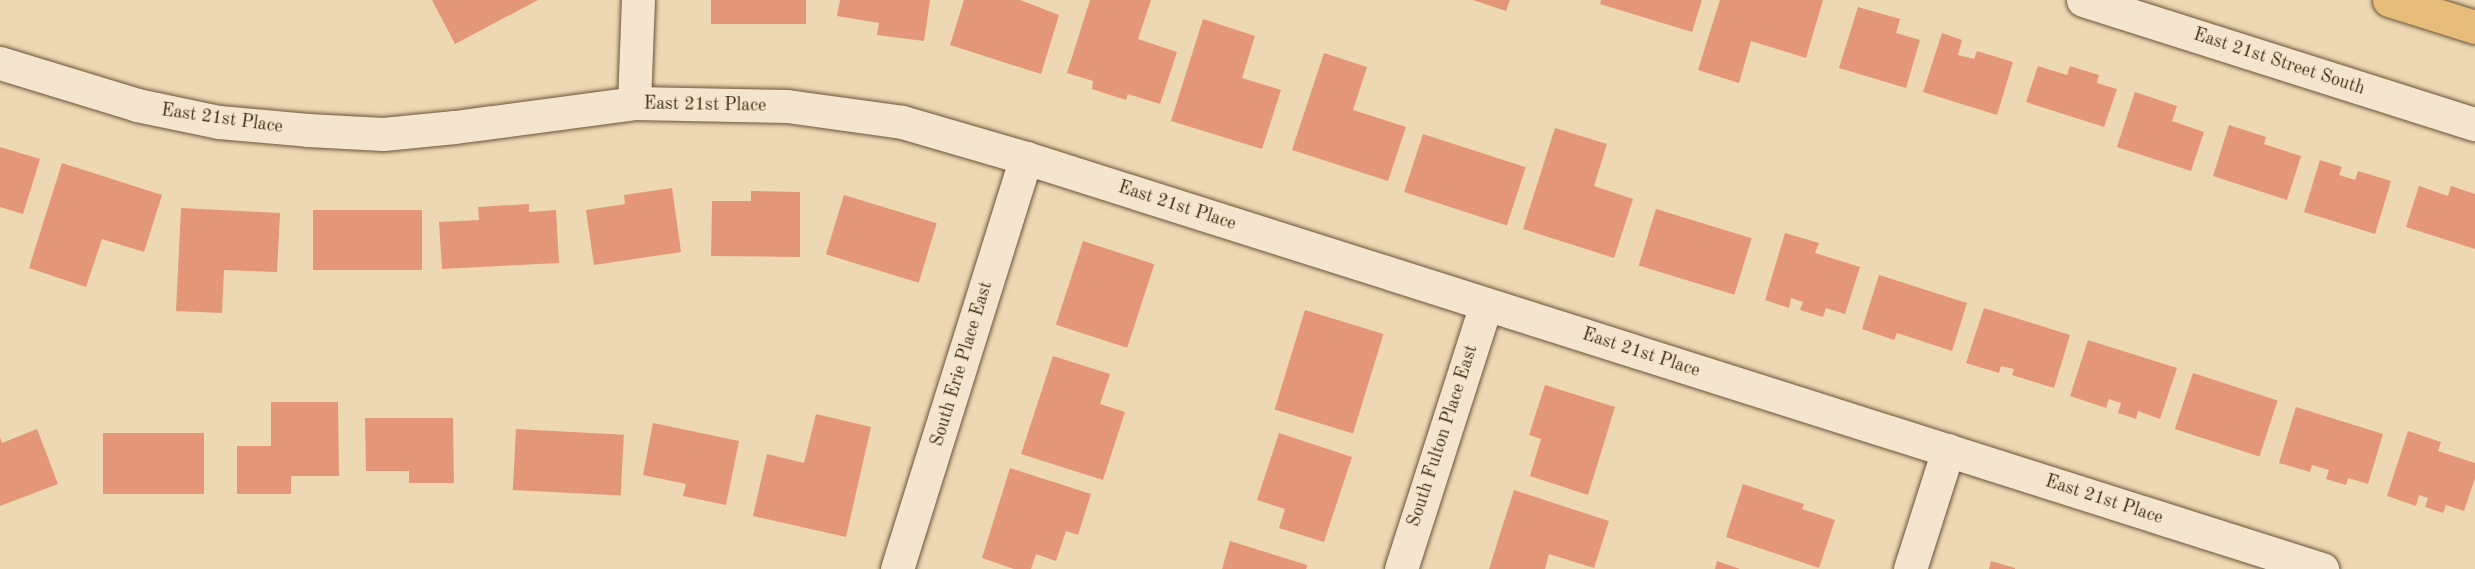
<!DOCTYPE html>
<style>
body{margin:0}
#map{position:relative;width:2475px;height:569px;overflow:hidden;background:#eed8b3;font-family:"Old Standard TT",serif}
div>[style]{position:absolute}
.building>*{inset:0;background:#e49678;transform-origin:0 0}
.roads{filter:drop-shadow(0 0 2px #6a5439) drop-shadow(0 0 2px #6a5439)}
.minor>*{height:33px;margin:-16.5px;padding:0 16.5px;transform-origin:16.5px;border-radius:16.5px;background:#f4e6ce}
.major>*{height:33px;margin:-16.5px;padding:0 16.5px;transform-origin:16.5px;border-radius:16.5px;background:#e7bc7a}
span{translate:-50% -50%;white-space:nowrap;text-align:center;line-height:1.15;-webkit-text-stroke:4.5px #f4e6ce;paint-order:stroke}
.street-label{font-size:18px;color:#3e2810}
</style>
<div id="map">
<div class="building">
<div style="clip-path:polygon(432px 0,538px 0,455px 44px)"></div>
<div style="left:711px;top:0;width:95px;height:24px"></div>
<div style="clip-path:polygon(840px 0,930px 0,924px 41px,877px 35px,879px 23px,837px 16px)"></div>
<div style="clip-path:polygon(964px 0,1020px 0,1059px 15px,1041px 74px,950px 45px)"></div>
<div style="clip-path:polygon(1090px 0,1151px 0,1138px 39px,1177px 52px,1160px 104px,1128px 94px,1126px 100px,1092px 89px,1093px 81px,1067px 73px)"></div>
<div style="clip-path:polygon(1473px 0,1510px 0,1506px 11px)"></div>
<div style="clip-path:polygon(1601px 0,1702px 0,1692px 32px,1600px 4px)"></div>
<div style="clip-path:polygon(1720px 0,1823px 0,1806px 58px,1751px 41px,1739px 83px,1698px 70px)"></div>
<div style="clip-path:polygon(1858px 7px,1900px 19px,1896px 33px,1920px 40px,1906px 88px,1839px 68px)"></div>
<div style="clip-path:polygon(1203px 19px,1255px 36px,1242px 78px,1281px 90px,1262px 149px,1171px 121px)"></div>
<div style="clip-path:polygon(1942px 33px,1962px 40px,1958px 55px,1974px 59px,1977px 51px,2013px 62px,1997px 115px,1923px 92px)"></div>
<div style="clip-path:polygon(1324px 53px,1367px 67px,1353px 110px,1406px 127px,1388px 181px,1292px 150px)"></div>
<div style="clip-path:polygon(2038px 66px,2067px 75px,2070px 66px,2099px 75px,2097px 83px,2117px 89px,2104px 127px,2026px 102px)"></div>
<div style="clip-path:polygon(2135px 92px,2177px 106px,2172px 121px,2204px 132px,2191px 171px,2117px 147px)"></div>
<div style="clip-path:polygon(2229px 125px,2266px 137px,2264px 144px,2301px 156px,2287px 200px,2213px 176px)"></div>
<div style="clip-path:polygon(1555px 128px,1607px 144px,1594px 186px,1633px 199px,1614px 258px,1523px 229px)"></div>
<div style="left:1423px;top:134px;width:108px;height:61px;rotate:18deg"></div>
<div style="clip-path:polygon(0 147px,40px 159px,23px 214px,0 207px)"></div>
<div style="clip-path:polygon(2320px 160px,2342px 167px,2339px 175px,2355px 180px,2358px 171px,2391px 181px,2375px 234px,2304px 212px)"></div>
<div style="clip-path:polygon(62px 163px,162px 195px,144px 252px,102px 239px,86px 287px,29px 268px)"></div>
<div style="clip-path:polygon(2419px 186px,2448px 196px,2451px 186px,2475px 194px,2475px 249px,2406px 227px)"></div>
<div style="clip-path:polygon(672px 188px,681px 252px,594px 265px,586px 210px,625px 204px,624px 195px)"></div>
<div style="clip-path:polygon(751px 191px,800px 192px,800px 257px,711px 256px,712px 201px,751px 201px)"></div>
<div style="left:844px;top:195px;width:97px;height:62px;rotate:17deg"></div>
<div style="clip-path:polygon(529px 204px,529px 212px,556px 210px,559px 263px,442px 269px,439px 222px,479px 220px,478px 207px)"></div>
<div style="clip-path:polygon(181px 208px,280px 213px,277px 272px,224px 270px,222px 313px,176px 311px)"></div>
<div style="left:1656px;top:209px;width:100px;height:59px;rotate:17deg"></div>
<div style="left:422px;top:210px;width:60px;height:109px;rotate:90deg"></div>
<div style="clip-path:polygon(1785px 233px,1819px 243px,1815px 253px,1860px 267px,1845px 314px,1826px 308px,1823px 317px,1800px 310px,1803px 302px,1791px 298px,1789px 308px,1765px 300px)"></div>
<div style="left:1083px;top:241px;width:75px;height:88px;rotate:18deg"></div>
<div style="clip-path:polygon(1879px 275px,1967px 303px,1952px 351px,1897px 333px,1894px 340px,1862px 329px)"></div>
<div style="clip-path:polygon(1984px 308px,2070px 335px,2054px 388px,2012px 375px,2014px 369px,2001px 366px,1999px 373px,1966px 363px)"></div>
<div style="left:1305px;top:310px;width:82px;height:104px;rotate:17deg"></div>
<div style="clip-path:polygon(2088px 340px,2177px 368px,2160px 419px,2138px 411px,2136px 419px,2118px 413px,2121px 403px,2109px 399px,2106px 408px,2070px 396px)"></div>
<div style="clip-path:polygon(1053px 356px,1110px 374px,1100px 404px,1125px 412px,1103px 480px,1021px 454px)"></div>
<div style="left:2193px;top:373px;width:89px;height:59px;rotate:18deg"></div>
<div style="clip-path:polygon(1545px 385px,1615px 407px,1588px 495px,1530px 476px,1541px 439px,1529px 435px)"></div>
<div style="clip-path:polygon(271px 402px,338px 402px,339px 476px,291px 476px,291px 494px,237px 494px,237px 446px,271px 446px)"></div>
<div style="clip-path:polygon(2296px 407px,2383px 434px,2368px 484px,2348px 478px,2346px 485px,2326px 479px,2329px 470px,2312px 465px,2310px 472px,2279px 463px)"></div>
<div style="clip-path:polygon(816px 414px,871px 427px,846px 537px,753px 516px,767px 454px,804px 463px)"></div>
<div style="clip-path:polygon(365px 418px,453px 418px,454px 483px,409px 483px,409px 471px,366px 471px)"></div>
<div style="clip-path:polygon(653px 423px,739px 441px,726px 505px,683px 496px,686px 484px,643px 475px)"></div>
<div style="clip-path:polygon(37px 429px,58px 484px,0 506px,0 437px,2px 443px)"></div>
<div style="left:516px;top:429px;width:108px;height:61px;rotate:3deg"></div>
<div style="clip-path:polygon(2408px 431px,2441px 442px,2438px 451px,2475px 463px,2475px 478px,2464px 511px,2446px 505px,2443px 513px,2425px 507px,2428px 498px,2419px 495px,2416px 506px,2387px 496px)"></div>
<div style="left:103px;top:433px;width:101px;height:61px"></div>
<div style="clip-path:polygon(1279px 433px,1352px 457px,1324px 542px,1279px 528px,1285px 509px,1257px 500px)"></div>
<div style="clip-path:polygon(1010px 468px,1091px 494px,1078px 535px,1066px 531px,1056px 561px,1036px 554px,1031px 569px,1014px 569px,982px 558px)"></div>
<div style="clip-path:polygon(1743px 484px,1804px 504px,1802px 509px,1835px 520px,1819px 568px,1726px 537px)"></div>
<div style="clip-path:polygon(1514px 490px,1609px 521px,1594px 568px,1549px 554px,1545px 569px,1489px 569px)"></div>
<div style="clip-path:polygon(1230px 541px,1307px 565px,1306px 569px,1222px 569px)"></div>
<div style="clip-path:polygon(1717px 561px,1740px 569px,1715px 569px)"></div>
<div style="clip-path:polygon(1991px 561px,2015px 568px,2015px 569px,1989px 569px)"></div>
</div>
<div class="roads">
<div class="minor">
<div style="left:2083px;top:0;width:411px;rotate:17.6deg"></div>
<div style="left:0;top:63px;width:143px;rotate:17deg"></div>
<div style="left:137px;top:105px;width:84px;rotate:11.7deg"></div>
<div style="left:219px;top:122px;width:89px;rotate:5.1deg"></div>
<div style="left:308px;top:130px;width:75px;rotate:3.1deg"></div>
<div style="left:383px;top:134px;width:72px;rotate:-5.6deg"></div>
<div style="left:455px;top:127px;width:181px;rotate:-7.6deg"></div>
<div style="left:634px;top:103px;width:153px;rotate:1.1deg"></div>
<div style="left:787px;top:106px;width:116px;rotate:7.9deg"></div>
<div style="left:902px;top:122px;width:129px;rotate:16.2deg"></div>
<div style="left:1026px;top:158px;width:1360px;rotate:17.6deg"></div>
<div style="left:634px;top:103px;width:103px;rotate:-87.8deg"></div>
<div style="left:897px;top:569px;width:431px;rotate:-72.6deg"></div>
<div style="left:1401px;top:569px;width:278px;rotate:-72.2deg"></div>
<div style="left:1910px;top:569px;width:125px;rotate:-72.3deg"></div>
</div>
<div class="major">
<div style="left:2389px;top:0;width:90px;rotate:17.4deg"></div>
</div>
</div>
<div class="street-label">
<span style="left:2279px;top:62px;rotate:18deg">East 21st Street South</span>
<span style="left:705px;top:105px;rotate:1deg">East 21st Place</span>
<span style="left:222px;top:119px;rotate:8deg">East 21st Place</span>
<span style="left:1177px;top:206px;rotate:18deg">East 21st Place</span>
<span style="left:1641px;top:353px;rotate:18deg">East 21st Place</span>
<span style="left:962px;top:364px;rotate:-73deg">South Erie Place East</span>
<span style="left:1443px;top:436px;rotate:-72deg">South Fulton Place East</span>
<span style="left:2104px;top:500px;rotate:18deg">East 21st Place</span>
</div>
</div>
